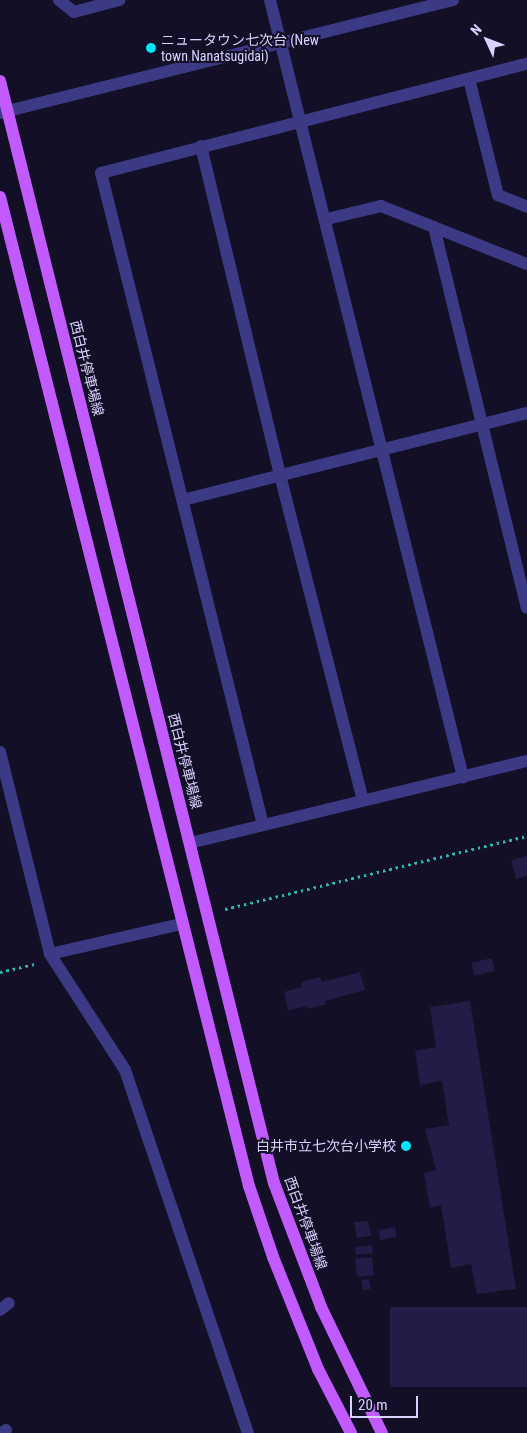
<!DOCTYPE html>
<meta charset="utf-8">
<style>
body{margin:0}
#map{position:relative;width:527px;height:1433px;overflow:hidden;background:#130f26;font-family:"Roboto Condensed","Noto Sans JP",sans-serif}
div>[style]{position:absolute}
.building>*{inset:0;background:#241b47;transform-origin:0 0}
.path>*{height:3px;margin-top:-1.5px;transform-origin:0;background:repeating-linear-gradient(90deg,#2fb8b0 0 2.5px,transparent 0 6.5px)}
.minor>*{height:12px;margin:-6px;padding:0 6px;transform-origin:6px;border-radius:6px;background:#3d3a85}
.major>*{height:12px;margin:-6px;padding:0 6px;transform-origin:6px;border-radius:6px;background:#c25bff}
.dots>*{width:14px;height:14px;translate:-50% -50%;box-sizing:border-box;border:2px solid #130f26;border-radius:50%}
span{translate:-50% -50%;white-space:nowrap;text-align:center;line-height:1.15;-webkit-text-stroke:4px #130f26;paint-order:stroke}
.poi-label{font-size:14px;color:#d9d4ff}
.left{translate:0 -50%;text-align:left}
.right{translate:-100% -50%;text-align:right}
.street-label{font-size:14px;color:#d9d4ff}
.north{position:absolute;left:462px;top:15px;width:50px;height:50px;-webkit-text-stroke:4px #130f26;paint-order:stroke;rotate:313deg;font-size:14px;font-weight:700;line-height:20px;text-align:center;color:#d9d4ff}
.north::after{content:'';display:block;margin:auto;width:18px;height:22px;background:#d9d4ff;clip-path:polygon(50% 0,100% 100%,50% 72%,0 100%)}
.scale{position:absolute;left:350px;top:1396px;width:68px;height:22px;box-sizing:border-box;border:2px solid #d9d4ff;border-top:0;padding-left:6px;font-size:15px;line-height:18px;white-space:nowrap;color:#d9d4ff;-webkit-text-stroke:4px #130f26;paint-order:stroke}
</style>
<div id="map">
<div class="building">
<div style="clip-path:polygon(527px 856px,527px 876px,516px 879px,511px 860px)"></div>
<div style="left:492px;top:958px;width:13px;height:21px;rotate:77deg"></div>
<div style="clip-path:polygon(360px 972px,365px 990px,325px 1001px,326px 1004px,308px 1009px,307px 1006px,288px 1010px,284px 992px,302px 987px,301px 982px,320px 977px,322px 982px)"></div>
<div style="clip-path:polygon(470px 1001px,516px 1289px,477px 1294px,471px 1264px,451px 1268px,441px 1205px,430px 1208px,424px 1173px,436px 1170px,425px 1129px,449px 1125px,442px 1081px,420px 1085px,415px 1051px,436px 1047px,430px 1007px)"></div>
<div style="clip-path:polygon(368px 1221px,371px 1236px,357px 1238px,354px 1222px)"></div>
<div style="left:395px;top:1227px;width:10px;height:17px;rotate:79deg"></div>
<div style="left:372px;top:1245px;width:8px;height:17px;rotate:83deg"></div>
<div style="left:372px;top:1257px;width:18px;height:17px;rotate:84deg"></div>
<div style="left:369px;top:1279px;width:10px;height:8px;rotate:79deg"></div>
<div style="left:527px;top:1307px;width:80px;height:137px;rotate:90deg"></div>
</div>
<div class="path">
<div style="left:225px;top:909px;width:311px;rotate:-13.6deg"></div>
<div style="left:0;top:972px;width:36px;rotate:-13deg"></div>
</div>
<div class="minor">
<div style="left:59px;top:0;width:19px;rotate:39deg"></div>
<div style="left:74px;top:12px;width:47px;rotate:-14.9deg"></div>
<div style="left:270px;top:0;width:801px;rotate:76.05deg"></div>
<div style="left:469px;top:79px;width:120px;rotate:76deg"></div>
<div style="left:498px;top:195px;width:31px;rotate:22deg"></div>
<div style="left:0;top:113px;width:467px;rotate:-14deg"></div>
<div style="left:201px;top:146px;width:338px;rotate:76.5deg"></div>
<div style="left:280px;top:475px;width:335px;rotate:75.7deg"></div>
<div style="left:327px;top:219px;width:56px;rotate:-13.5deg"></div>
<div style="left:381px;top:206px;width:157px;rotate:21.7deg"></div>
<div style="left:434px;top:227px;width:392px;rotate:76.3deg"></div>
<div style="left:183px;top:500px;width:355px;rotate:-14.2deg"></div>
<div style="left:0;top:752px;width:208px;rotate:76.1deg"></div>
<div style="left:50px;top:954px;width:134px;rotate:-12.9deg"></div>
<div style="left:263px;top:825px;width:672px;rotate:-103.95deg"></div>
<div style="left:101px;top:173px;width:440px;rotate:-14.4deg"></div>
<div style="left:190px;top:843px;width:347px;rotate:-13.7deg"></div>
<div style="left:50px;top:954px;width:138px;rotate:57.1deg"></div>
<div style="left:125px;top:1070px;width:383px;rotate:71.3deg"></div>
<div style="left:0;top:1310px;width:11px;rotate:-38deg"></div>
<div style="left:2px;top:1433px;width:5px;rotate:-37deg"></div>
</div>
<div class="major">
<div style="left:0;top:81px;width:1136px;rotate:76.04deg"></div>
<div style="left:274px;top:1183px;width:133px;rotate:69.2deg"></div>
<div style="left:321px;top:1307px;width:140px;rotate:64.2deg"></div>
<div style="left:0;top:197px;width:1020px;rotate:75.87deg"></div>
<div style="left:249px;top:1186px;width:75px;rotate:71.3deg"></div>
<div style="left:273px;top:1257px;width:121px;rotate:68.1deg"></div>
<div style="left:318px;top:1369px;width:72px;rotate:62.7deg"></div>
</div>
<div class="dots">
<div style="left:151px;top:48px;background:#00e5ff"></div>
<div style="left:406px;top:1146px;background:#00e5ff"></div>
</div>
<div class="poi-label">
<span class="left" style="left:161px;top:48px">ニュータウン七次台 (New<br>town Nanatsugidai)</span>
<span class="right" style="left:396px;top:1146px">白井市立七次台小学校</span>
</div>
<div class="street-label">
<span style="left:87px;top:368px;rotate:76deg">西白井停車場線</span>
<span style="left:185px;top:761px;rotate:76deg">西白井停車場線</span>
<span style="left:306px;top:1223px;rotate:70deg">西白井停車場線</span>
</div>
<div class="north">N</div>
<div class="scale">20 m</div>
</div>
